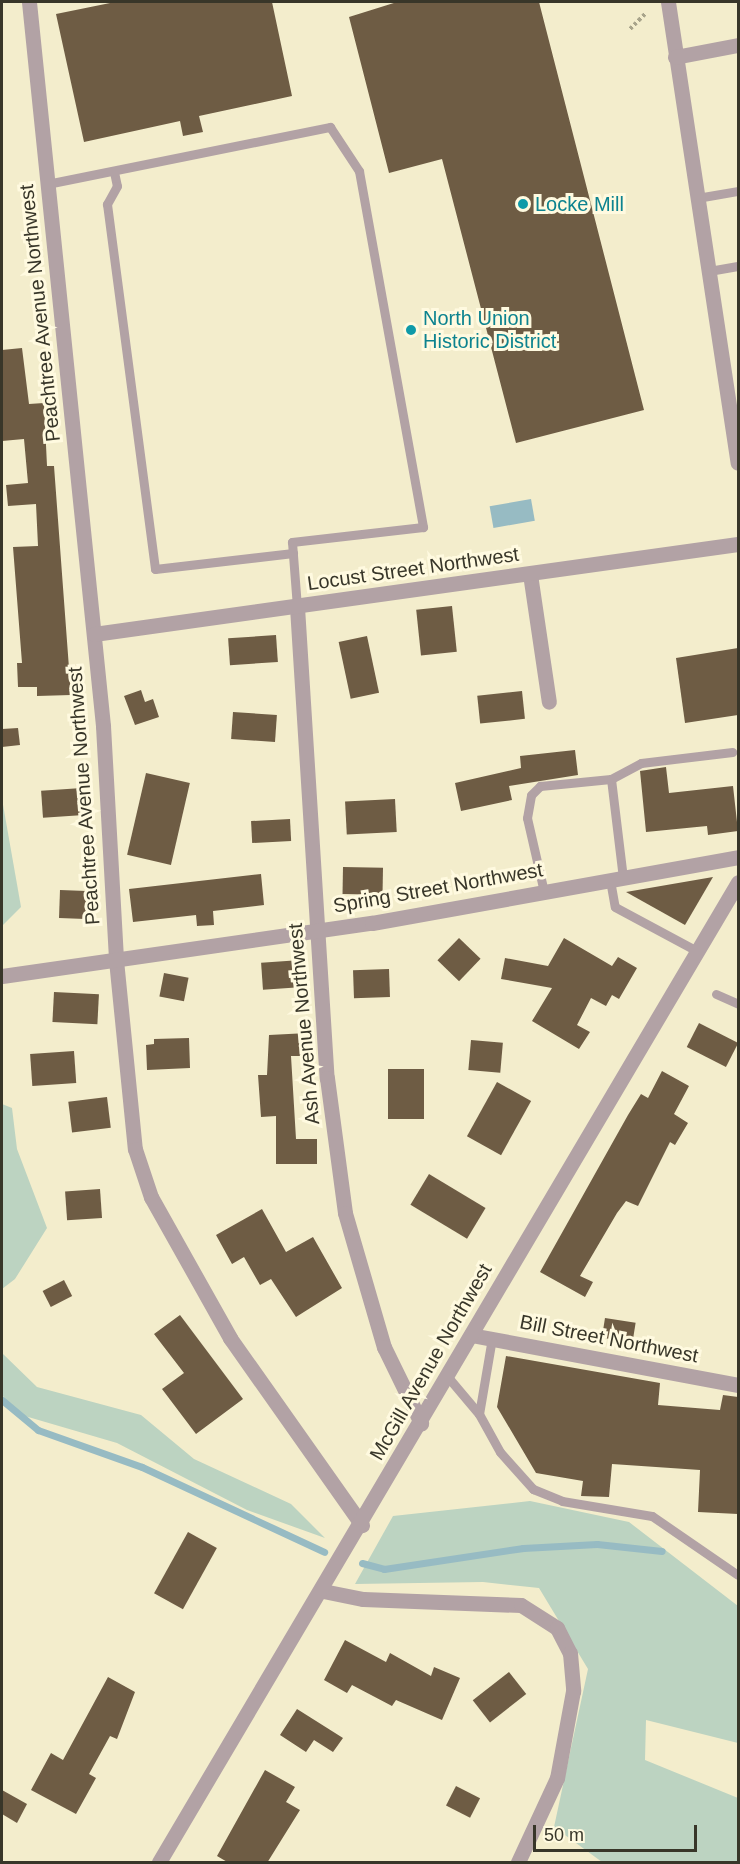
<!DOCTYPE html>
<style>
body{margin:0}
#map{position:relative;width:740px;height:1864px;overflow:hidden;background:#f3edcc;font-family:Helvetica,sans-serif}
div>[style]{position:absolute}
.green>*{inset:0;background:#bcd3c1}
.water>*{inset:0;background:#97bbc3;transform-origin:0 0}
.stream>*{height:7px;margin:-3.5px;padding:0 3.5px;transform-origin:3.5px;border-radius:3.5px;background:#97bbc3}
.building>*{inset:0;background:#6e5c44;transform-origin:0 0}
.path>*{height:4px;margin-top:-2px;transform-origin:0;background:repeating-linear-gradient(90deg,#a8a48b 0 3px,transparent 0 6px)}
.service>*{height:9px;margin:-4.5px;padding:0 4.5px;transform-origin:4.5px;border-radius:4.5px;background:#b2a2a5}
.minor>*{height:15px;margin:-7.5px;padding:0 7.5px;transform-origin:7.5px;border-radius:7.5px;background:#b2a2a5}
.tertiary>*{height:15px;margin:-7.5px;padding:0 7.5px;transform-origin:7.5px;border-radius:7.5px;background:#b2a2a5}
.dots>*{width:16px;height:16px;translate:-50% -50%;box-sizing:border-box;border:3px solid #fffae0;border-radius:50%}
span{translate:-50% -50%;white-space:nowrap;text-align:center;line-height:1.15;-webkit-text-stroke:6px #fffae0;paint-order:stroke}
.culture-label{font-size:20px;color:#0d838f}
.left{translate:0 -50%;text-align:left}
.street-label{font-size:20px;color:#383629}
.frame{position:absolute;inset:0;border:3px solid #383629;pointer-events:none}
.scale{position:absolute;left:533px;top:1825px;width:164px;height:27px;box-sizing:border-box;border:3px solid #383629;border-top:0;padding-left:8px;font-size:18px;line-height:21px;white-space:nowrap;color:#383629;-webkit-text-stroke:4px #fffae0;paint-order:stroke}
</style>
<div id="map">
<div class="green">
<div style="clip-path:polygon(2px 799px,21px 907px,2px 926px)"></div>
<div style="clip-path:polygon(2px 1104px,12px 1108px,17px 1149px,47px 1228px,15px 1279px,2px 1289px)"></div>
<div style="clip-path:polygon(2px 1353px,37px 1387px,141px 1415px,194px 1459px,291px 1504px,325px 1538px,247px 1510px,117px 1443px,18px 1414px,2px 1395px)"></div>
<div style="clip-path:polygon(530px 1501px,629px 1522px,738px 1606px,738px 1743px,646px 1720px,645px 1760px,738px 1798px,738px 1862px,602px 1862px,554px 1827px,588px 1669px,539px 1588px,483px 1582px,355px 1584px,393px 1516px)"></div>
</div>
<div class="water">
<div style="left:531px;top:499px;width:22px;height:42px;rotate:80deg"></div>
</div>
<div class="stream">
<div style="left:2px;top:1400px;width:47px;rotate:39.8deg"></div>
<div style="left:38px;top:1430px;width:110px;rotate:19.6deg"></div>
<div style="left:142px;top:1467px;width:201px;rotate:25deg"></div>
<div style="left:362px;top:1563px;width:23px;rotate:15deg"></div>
<div style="left:384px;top:1569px;width:141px;rotate:-8.6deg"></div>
<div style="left:523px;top:1548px;width:74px;rotate:-3.1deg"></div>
<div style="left:597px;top:1544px;width:65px;rotate:6.1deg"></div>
</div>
<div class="building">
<div style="clip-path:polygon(115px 2px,272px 2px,292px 96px,199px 116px,203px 132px,183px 136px,180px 121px,84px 142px,56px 14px)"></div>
<div style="clip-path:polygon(397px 2px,539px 2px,644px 410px,516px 443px,442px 159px,389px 173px,349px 17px)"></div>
<div style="clip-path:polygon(22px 348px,29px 404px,44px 403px,47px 466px,54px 466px,71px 695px,37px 696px,37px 687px,18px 687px,17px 663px,22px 663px,13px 547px,38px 546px,36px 504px,8px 506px,6px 485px,28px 483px,24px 439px,2px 441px,2px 350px)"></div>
<div style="left:452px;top:606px;width:46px;height:36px;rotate:84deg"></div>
<div style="left:276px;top:635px;width:27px;height:48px;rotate:86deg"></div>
<div style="left:367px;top:636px;width:58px;height:29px;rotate:78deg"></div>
<div style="clip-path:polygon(738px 648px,738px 715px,685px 723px,676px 658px)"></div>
<div style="clip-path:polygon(141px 690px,145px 702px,153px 699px,159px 717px,135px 725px,124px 696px)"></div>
<div style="left:522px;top:691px;width:28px;height:45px;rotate:84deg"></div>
<div style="left:233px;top:712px;width:44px;height:27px;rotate:4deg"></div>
<div style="clip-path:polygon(18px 728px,20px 745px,2px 747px,2px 729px)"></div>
<div style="clip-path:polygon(575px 750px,578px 775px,509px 786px,512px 800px,461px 811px,455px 783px,521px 768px,520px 756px)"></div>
<div style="clip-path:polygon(666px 767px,669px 793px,733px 786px,738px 831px,708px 835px,707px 826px,646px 832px,640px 771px)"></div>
<div style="left:146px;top:773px;width:45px;height:84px;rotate:13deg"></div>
<div style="left:82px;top:788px;width:27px;height:41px;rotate:86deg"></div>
<div style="left:395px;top:799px;width:33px;height:50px;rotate:87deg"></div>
<div style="left:290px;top:819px;width:22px;height:39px;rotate:87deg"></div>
<div style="left:343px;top:867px;width:40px;height:27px;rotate:1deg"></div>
<div style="clip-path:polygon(261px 874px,264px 905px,213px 911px,214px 925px,197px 926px,196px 915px,133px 922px,129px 889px)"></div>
<div style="clip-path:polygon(713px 877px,685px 925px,626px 892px)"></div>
<div style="left:60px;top:890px;width:33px;height:28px;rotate:2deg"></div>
<div style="left:459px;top:938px;width:30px;height:31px;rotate:44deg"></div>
<div style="clip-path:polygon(564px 938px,612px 966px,618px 957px,637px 968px,619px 999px,612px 995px,606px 1006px,591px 998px,577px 1025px,590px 1032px,579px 1049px,532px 1021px,552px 988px,501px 979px,505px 958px,548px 966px)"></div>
<div style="left:301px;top:960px;width:27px;height:40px;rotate:86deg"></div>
<div style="left:389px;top:969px;width:28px;height:36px;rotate:88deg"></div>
<div style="left:164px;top:973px;width:25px;height:24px;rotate:11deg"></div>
<div style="left:54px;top:992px;width:45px;height:30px;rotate:3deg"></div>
<div style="left:699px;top:1023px;width:44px;height:27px;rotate:27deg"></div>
<div style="clip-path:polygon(308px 1033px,308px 1056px,291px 1056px,296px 1139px,317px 1139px,317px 1164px,276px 1164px,276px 1116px,261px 1117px,258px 1075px,267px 1075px,269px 1035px)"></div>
<div style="clip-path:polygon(189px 1038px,190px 1068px,147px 1070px,146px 1045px,154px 1044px,154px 1039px)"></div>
<div style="left:471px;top:1040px;width:32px;height:30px;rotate:5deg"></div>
<div style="left:74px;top:1051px;width:32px;height:44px;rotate:86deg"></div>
<div style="left:388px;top:1069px;width:36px;height:50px"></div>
<div style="clip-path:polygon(662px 1071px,689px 1086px,674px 1114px,688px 1123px,675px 1145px,670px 1142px,638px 1206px,626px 1201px,617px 1213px,580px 1276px,593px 1282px,585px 1297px,540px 1272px,628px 1115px,641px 1094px,648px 1098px)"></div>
<div style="left:497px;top:1082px;width:39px;height:62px;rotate:29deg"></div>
<div style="left:107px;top:1097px;width:31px;height:39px;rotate:83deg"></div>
<div style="left:429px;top:1174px;width:66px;height:36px;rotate:31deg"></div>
<div style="left:100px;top:1189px;width:29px;height:35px;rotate:86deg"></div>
<div style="clip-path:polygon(262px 1209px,286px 1252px,313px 1237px,342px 1288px,296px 1317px,271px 1279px,260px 1285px,244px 1257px,232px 1264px,216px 1235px)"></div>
<div style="left:64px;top:1280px;width:18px;height:24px;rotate:63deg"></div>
<div style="clip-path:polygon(180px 1315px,243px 1399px,196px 1434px,162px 1389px,184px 1373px,154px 1334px)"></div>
<div style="left:605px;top:1318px;width:31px;height:20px;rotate:9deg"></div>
<div style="clip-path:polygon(506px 1356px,660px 1383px,658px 1405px,720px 1410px,723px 1395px,738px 1397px,738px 1514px,698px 1512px,700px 1470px,612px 1464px,609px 1497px,581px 1496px,583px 1481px,536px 1473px,497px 1407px)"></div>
<div style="left:188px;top:1532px;width:33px;height:70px;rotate:29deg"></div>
<div style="clip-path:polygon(345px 1640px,386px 1662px,390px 1653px,431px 1676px,434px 1667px,460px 1678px,442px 1720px,396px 1700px,392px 1706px,352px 1685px,347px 1693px,324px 1680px)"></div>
<div style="left:509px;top:1672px;width:28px;height:46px;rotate:52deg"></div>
<div style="clip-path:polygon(108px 1677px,135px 1692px,117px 1739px,110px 1736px,89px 1774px,96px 1778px,76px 1814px,31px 1790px,51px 1753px,63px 1760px)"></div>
<div style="clip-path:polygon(297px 1709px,343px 1738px,333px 1752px,314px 1740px,306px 1752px,280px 1735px)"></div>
<div style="clip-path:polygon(265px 1770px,295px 1787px,286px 1802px,300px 1810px,267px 1863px,229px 1863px,217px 1856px)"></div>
<div style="left:456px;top:1786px;width:27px;height:22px;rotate:27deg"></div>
<div style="clip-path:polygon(2px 1790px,27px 1804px,17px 1823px,2px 1814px)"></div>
</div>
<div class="path">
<div style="left:630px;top:29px;width:23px;rotate:-45deg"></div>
</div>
<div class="service">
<div style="left:114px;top:172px;width:14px;rotate:78deg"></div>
<div style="left:117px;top:186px;width:21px;rotate:119deg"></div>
<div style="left:107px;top:204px;width:368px;rotate:82.5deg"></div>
<div style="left:155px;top:569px;width:139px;rotate:-6.6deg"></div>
<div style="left:47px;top:184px;width:289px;rotate:-11.4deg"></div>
<div style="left:330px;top:127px;width:53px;rotate:56.6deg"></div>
<div style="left:359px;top:171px;width:362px;rotate:79.8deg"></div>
<div style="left:423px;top:527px;width:132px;rotate:173.5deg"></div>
<div style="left:292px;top:542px;width:65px;rotate:85.6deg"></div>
<div style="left:697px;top:198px;width:42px;rotate:-9.7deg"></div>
<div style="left:709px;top:271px;width:29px;rotate:-10deg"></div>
<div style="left:611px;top:779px;width:100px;rotate:83.1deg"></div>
<div style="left:610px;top:880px;width:27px;rotate:80deg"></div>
<div style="left:615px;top:907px;width:93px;rotate:28.2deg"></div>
<div style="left:544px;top:892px;width:76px;rotate:-102.9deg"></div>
<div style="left:527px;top:818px;width:23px;rotate:-80deg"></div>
<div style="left:531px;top:795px;width:13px;rotate:-45deg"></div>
<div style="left:540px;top:786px;width:71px;rotate:-5.6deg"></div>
<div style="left:611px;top:779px;width:34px;rotate:-28deg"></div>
<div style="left:641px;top:763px;width:92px;rotate:-6.9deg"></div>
<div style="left:716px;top:994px;width:24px;rotate:24deg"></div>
<div style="left:492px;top:1338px;width:77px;rotate:99.7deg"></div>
<div style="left:479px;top:1414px;width:43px;rotate:61.1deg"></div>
<div style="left:500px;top:1452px;width:50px;rotate:48.3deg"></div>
<div style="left:533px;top:1489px;width:31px;rotate:22deg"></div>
<div style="left:562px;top:1501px;width:91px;rotate:9.5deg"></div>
<div style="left:652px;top:1516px;width:104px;rotate:34.5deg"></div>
<div style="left:447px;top:1376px;width:50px;rotate:49.9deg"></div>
</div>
<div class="minor">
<div style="left:29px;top:2px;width:728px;rotate:84.16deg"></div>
<div style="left:103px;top:726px;width:234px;rotate:86.8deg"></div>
<div style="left:116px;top:960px;width:190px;rotate:84.3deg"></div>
<div style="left:135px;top:1149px;width:51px;rotate:71.6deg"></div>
<div style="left:151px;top:1197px;width:162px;rotate:60.7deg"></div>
<div style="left:230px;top:1338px;width:229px;rotate:54.8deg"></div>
<div style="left:530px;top:574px;width:129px;rotate:81.6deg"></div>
<div style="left:297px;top:607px;width:472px;rotate:86.4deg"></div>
<div style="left:327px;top:1078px;width:136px;rotate:82.4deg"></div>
<div style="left:345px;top:1213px;width:140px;rotate:73.8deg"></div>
<div style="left:384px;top:1347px;width:85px;rotate:64deg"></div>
<div style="left:94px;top:634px;width:650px;rotate:-7.96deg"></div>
<div style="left:2px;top:976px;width:374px;rotate:-8.2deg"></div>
<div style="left:372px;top:923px;width:372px;rotate:-10.2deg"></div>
<div style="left:471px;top:1335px;width:272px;rotate:10.6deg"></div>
<div style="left:323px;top:1591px;width:41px;rotate:11.3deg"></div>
<div style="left:363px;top:1599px;width:158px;rotate:2.2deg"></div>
<div style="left:521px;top:1605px;width:43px;rotate:32.6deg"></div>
<div style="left:557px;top:1628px;width:28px;rotate:63deg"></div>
<div style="left:570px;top:1653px;width:38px;rotate:85deg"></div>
<div style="left:573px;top:1691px;width:88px;rotate:100.4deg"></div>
<div style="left:557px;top:1778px;width:93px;rotate:114.9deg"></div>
</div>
<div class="tertiary">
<div style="left:668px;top:2px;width:466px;rotate:81.4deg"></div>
<div style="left:675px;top:57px;width:64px;rotate:-10.8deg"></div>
<div style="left:159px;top:1862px;width:1138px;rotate:-59.42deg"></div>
</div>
<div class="dots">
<div style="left:523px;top:204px;background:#0f9aa8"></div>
<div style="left:411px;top:330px;background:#0f9aa8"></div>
</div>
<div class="culture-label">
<span class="left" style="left:535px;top:204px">Locke Mill</span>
<span class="left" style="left:423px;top:330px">North Union<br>Historic District</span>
</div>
<div class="street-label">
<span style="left:40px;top:313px;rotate:-96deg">Peachtree Avenue Northwest</span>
<span style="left:413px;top:569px;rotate:-8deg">Locust Street Northwest</span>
<span style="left:84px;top:796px;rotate:-94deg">Peachtree Avenue Northwest</span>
<span style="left:438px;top:888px;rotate:-10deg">Spring Street Northwest</span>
<span style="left:304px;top:1024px;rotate:-95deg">Ash Avenue Northwest</span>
<span style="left:609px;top:1339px;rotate:11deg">Bill Street Northwest</span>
<span style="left:431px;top:1362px;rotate:-60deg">McGill Avenue Northwest</span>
</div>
<div class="frame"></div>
<div class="scale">50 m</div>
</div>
